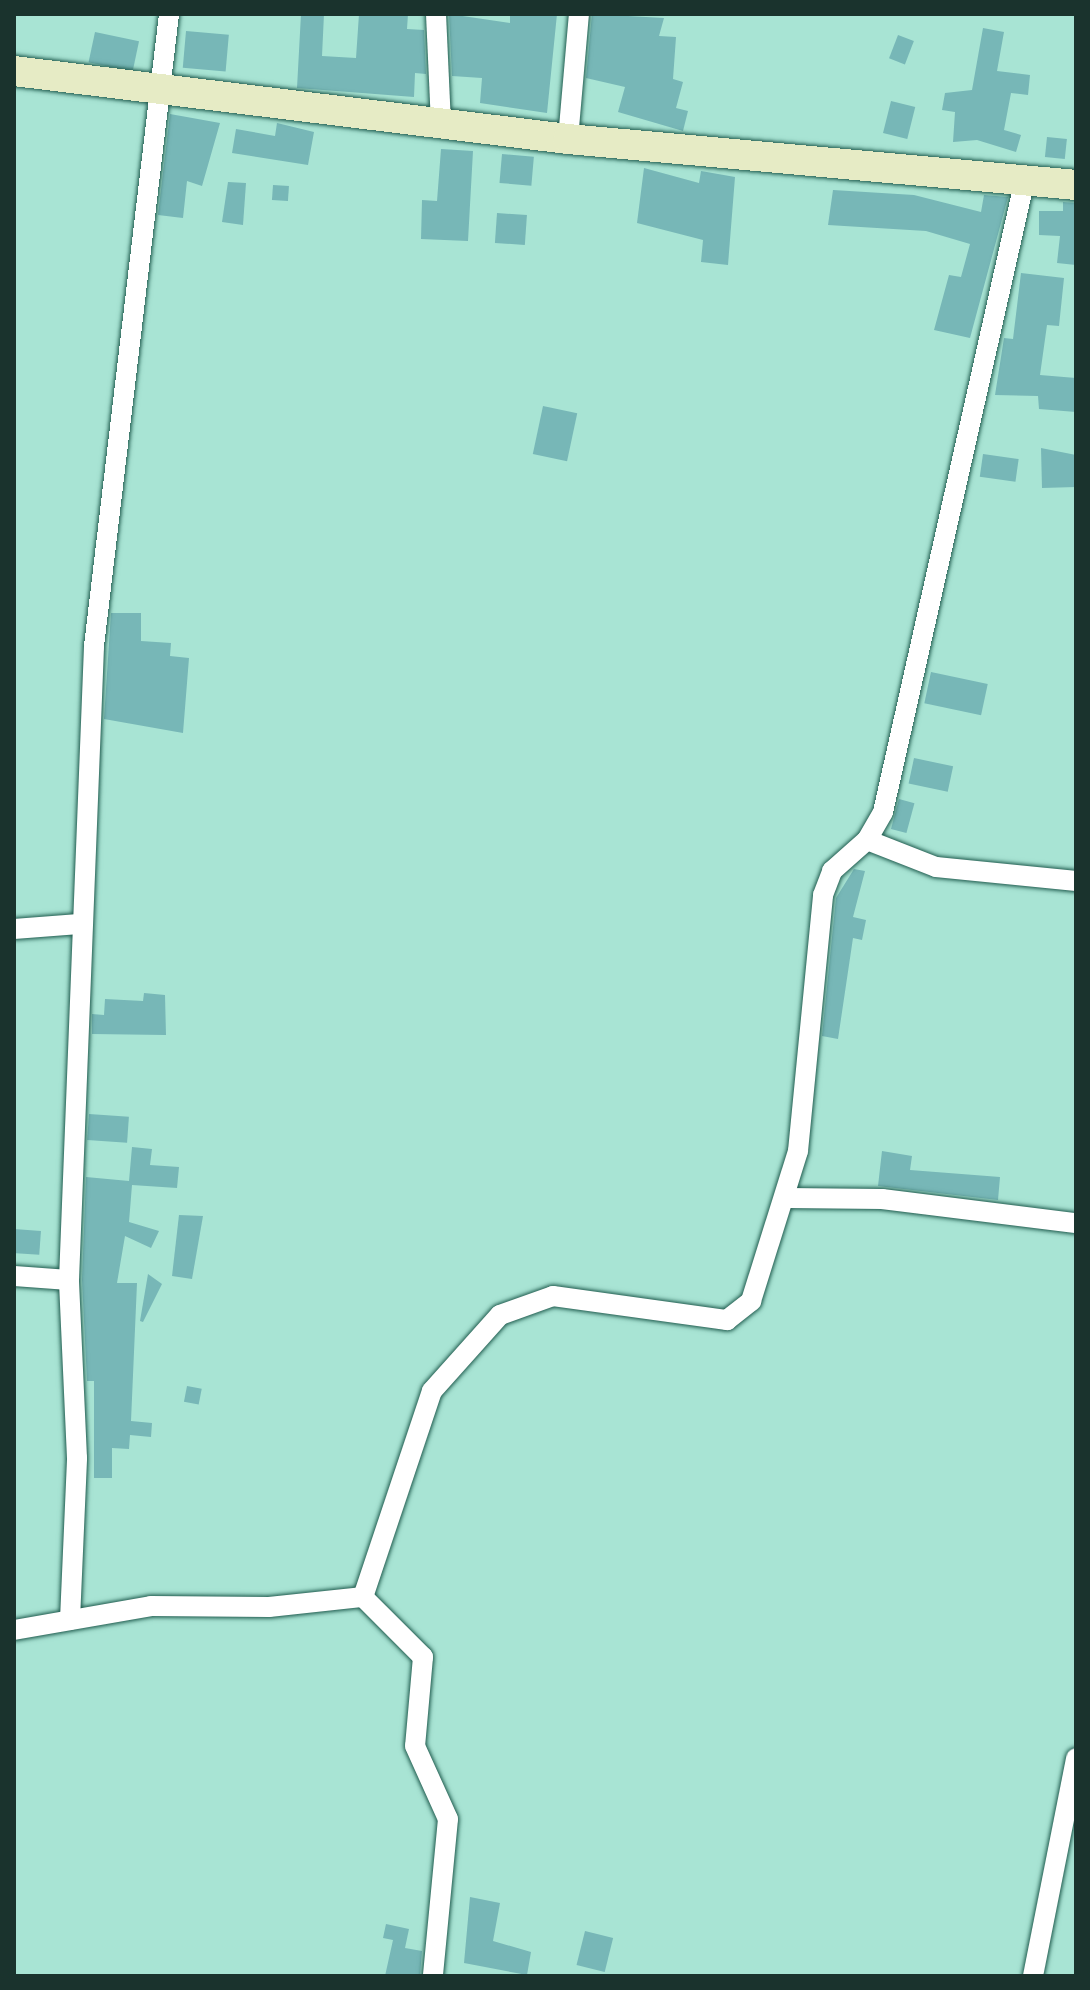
<!DOCTYPE html>
<style>
body{margin:0}
#map{position:relative;width:1090px;height:1990px;overflow:hidden;background:#a8e4d4;font-family:Montserrat,sans-serif}
div>[style]{position:absolute}
.building>*{inset:0;background:#77b7b7;transform-origin:0 0}
.roads{filter:drop-shadow(0 0 2px #205c4f) drop-shadow(0 0 2px #205c4f)}
.street>*{height:20px;margin:-10px;padding:0 10px;transform-origin:10px;border-radius:10px;background:#fff}
.secondary>*{height:30px;margin:-15px;padding:0 15px;transform-origin:15px;border-radius:15px;background:#e6ebc5}
span{translate:-50% -50%;white-space:nowrap;text-align:center;line-height:1.15;-webkit-text-stroke:6px #a8e4d4;paint-order:stroke}
.frame{position:absolute;inset:0;border:16px solid #1a332d;pointer-events:none}
</style>
<div id="map">
<div class="building">
<div style="clip-path:polygon(301px 14px,324px 14px,322px 56px,356px 58px,359px 14px,408px 14px,407px 29px,424px 30px,426px 74px,415px 73px,414px 97px,297px 88px)"></div>
<div style="clip-path:polygon(449px 14px,510px 23px,510px 14px,557px 14px,547px 113px,480px 103px,482px 78px,452px 76px)"></div>
<div style="clip-path:polygon(592px 14px,664px 18px,659px 36px,676px 37px,673px 79px,683px 82px,676px 108px,688px 111px,683px 131px,618px 112px,625px 87px,586px 78px)"></div>
<div style="clip-path:polygon(983px 28px,1004px 32px,997px 71px,1030px 75px,1028px 95px,1011px 93px,1004px 130px,1021px 135px,1016px 152px,977px 140px,953px 142px,955px 112px,942px 110px,945px 93px,972px 90px)"></div>
<div style="left:186px;top:31px;width:43px;height:37px;rotate:5deg"></div>
<div style="left:95px;top:32px;width:45px;height:31px;rotate:12deg"></div>
<div style="left:898px;top:35px;width:17px;height:25px;rotate:21deg"></div>
<div style="left:891px;top:101px;width:25px;height:33px;rotate:14deg"></div>
<div style="clip-path:polygon(170px 114px,220px 123px,202px 186px,187px 181px,183px 218px,158px 215px)"></div>
<div style="clip-path:polygon(277px 123px,314px 132px,308px 165px,232px 153px,236px 129px,275px 136px)"></div>
<div style="left:1047px;top:137px;width:20px;height:20px;rotate:6deg"></div>
<div style="clip-path:polygon(441px 149px,473px 151px,468px 241px,421px 239px,422px 200px,437px 201px)"></div>
<div style="left:502px;top:154px;width:32px;height:29px;rotate:5deg"></div>
<div style="clip-path:polygon(644px 168px,699px 183px,701px 171px,735px 177px,728px 265px,701px 262px,703px 240px,637px 223px)"></div>
<div style="clip-path:polygon(228px 182px,246px 183px,243px 225px,222px 222px)"></div>
<div style="left:273px;top:185px;width:16px;height:15px;rotate:4deg"></div>
<div style="clip-path:polygon(833px 190px,914px 195px,981px 212px,984px 195px,1008px 197px,970px 338px,934px 330px,949px 275px,961px 277px,970px 244px,926px 231px,828px 225px)"></div>
<div style="clip-path:polygon(1063px 202px,1076px 203px,1076px 265px,1057px 263px,1060px 236px,1039px 235px,1039px 211px,1063px 211px)"></div>
<div style="left:497px;top:213px;width:30px;height:30px;rotate:4deg"></div>
<div style="clip-path:polygon(1021px 273px,1064px 278px,1059px 326px,1047px 325px,1040px 375px,1076px 378px,1076px 412px,1039px 409px,1038px 396px,995px 395px,1004px 338px,1013px 339px)"></div>
<div style="left:543px;top:406px;width:35px;height:49px;rotate:12deg"></div>
<div style="clip-path:polygon(1041px 448px,1076px 455px,1076px 487px,1042px 488px)"></div>
<div style="left:983px;top:454px;width:36px;height:23px;rotate:8deg"></div>
<div style="clip-path:polygon(111px 613px,141px 613px,141px 641px,171px 643px,170px 656px,189px 658px,183px 733px,104px 719px)"></div>
<div style="left:931px;top:672px;width:58px;height:32px;rotate:12deg"></div>
<div style="left:914px;top:758px;width:40px;height:26px;rotate:12deg"></div>
<div style="left:899px;top:799px;width:16px;height:31px;rotate:15deg"></div>
<div style="clip-path:polygon(854px 869px,865px 871px,853px 917px,866px 920px,862px 940px,853px 938px,838px 1039px,822px 1036px,836px 898px)"></div>
<div style="clip-path:polygon(144px 993px,165px 995px,166px 1035px,92px 1034px,92px 1014px,104px 1015px,105px 999px,143px 1001px)"></div>
<div style="left:89px;top:1114px;width:40px;height:26px;rotate:4deg"></div>
<div style="clip-path:polygon(132px 1147px,152px 1149px,150px 1165px,179px 1167px,177px 1188px,132px 1185px,129px 1222px,159px 1231px,151px 1248px,125px 1236px,117px 1283px,137px 1283px,131px 1421px,152px 1423px,151px 1437px,130px 1435px,129px 1449px,112px 1448px,112px 1478px,94px 1478px,94px 1381px,87px 1381px,82px 1280px,86px 1177px,129px 1181px)"></div>
<div style="clip-path:polygon(882px 1151px,912px 1156px,910px 1170px,1000px 1177px,998px 1200px,878px 1186px)"></div>
<div style="clip-path:polygon(179px 1215px,203px 1216px,192px 1279px,172px 1276px)"></div>
<div style="left:14px;top:1229px;width:27px;height:24px;rotate:4deg"></div>
<div style="clip-path:polygon(148px 1274px,162px 1284px,143px 1322px,140px 1321px)"></div>
<div style="left:187px;top:1386px;width:15px;height:16px;rotate:11deg"></div>
<div style="clip-path:polygon(470px 1897px,500px 1903px,493px 1941px,531px 1952px,527px 1975px,464px 1963px)"></div>
<div style="clip-path:polygon(386px 1924px,409px 1929px,405px 1948px,422px 1951px,420px 1976px,385px 1976px,393px 1940px,383px 1938px)"></div>
<div style="left:585px;top:1931px;width:29px;height:35px;rotate:14deg"></div>
</div>
<div class="roads">
<div class="street">
<div style="left:436px;top:14px;width:110px;rotate:87.4deg"></div>
<div style="left:568px;top:139px;width:125px;rotate:-85deg"></div>
<div style="left:867px;top:840px;width:74px;rotate:21.4deg"></div>
<div style="left:936px;top:867px;width:141px;rotate:5.7deg"></div>
<div style="left:14px;top:929px;width:65px;rotate:-4.4deg"></div>
<div style="left:787px;top:1198px;width:95px;rotate:0.6deg"></div>
<div style="left:882px;top:1199px;width:195px;rotate:7.1deg"></div>
<div style="left:14px;top:1276px;width:55px;rotate:4.2deg"></div>
<div style="left:363px;top:1597px;width:217px;rotate:-71.5deg"></div>
<div style="left:432px;top:1391px;width:102px;rotate:-48.2deg"></div>
<div style="left:500px;top:1315px;width:56px;rotate:-19.7deg"></div>
<div style="left:553px;top:1296px;width:176px;rotate:7.9deg"></div>
<div style="left:727px;top:1320px;width:31px;rotate:-38deg"></div>
<div style="left:751px;top:1301px;width:157px;rotate:-72.6deg"></div>
<div style="left:798px;top:1151px;width:257px;rotate:-84.4deg"></div>
<div style="left:823px;top:895px;width:26px;rotate:-69deg"></div>
<div style="left:832px;top:871px;width:47px;rotate:-41.5deg"></div>
<div style="left:867px;top:840px;width:32px;rotate:-60deg"></div>
<div style="left:883px;top:812px;width:649px;rotate:-77.36deg"></div>
<div style="left:70px;top:1620px;width:162px;rotate:-87.5deg"></div>
<div style="left:77px;top:1458px;width:178px;rotate:-92.6deg"></div>
<div style="left:69px;top:1280px;width:634px;rotate:-87.74deg"></div>
<div style="left:94px;top:646px;width:636px;rotate:-83.23deg"></div>
<div style="left:14px;top:1630px;width:139px;rotate:-9.9deg"></div>
<div style="left:151px;top:1606px;width:118px;rotate:0.5deg"></div>
<div style="left:269px;top:1607px;width:95px;rotate:-6.1deg"></div>
<div style="left:363px;top:1597px;width:85px;rotate:45deg"></div>
<div style="left:423px;top:1657px;width:89px;rotate:95.1deg"></div>
<div style="left:415px;top:1746px;width:80px;rotate:65.7deg"></div>
<div style="left:448px;top:1819px;width:158px;rotate:95.5deg"></div>
<div style="left:1033px;top:1976px;width:222px;rotate:-78.8deg"></div>
</div>
<div class="secondary">
<div style="left:14px;top:71px;width:558px;rotate:7deg"></div>
<div style="left:568px;top:139px;width:510px;rotate:5.17deg"></div>
</div>
</div>
<div class="frame"></div>
</div>
